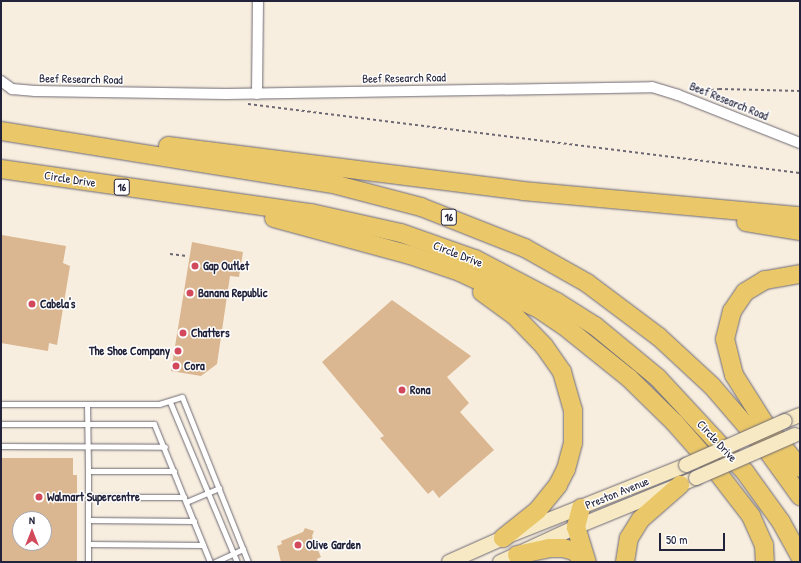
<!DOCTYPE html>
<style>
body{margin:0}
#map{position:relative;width:801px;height:563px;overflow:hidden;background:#f8eedf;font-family:"Patrick Hand",sans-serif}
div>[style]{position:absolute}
.building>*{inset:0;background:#dab790}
.path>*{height:1.5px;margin-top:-0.75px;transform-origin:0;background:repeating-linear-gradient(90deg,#6d6974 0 3px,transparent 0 6px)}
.roads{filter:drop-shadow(0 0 1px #6d6974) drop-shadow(0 0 1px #6d6974)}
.lane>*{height:5px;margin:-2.5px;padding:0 2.5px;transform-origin:2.5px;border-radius:2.5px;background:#fff}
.street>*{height:10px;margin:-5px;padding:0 5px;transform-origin:5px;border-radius:5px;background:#fff}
.secondary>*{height:14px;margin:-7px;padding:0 7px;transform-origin:7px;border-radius:7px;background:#f7e9c3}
.highway>*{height:18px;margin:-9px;padding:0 9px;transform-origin:9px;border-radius:9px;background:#eac769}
.bridges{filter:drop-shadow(0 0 1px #6d6974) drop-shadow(0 0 1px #6d6974)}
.secondary-bridge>*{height:14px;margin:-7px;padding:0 7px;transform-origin:7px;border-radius:7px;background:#f7e9c3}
.dots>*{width:11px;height:11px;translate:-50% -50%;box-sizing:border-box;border:2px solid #fff;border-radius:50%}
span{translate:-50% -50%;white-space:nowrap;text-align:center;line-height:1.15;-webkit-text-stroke:3px #fff;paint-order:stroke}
.shield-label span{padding:1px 3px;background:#fff;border:1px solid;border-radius:3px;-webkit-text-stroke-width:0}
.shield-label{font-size:11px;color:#22223b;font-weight:700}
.street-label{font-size:12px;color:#22223b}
.poi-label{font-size:12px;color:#22223b;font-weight:700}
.left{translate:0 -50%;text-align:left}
.right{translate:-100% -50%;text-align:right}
.frame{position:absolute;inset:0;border:2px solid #22223b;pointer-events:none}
.north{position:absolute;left:12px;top:511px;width:40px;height:40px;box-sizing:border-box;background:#fff;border:1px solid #a7a7b1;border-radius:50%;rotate:0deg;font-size:11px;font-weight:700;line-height:16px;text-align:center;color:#22223b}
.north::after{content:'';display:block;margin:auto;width:14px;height:18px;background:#d1495b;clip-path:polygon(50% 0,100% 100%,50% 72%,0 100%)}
.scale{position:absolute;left:659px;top:533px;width:66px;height:18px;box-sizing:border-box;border:2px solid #22223b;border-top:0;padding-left:5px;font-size:12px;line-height:14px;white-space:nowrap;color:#22223b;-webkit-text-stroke:3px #fff;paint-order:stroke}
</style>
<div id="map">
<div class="building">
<div style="clip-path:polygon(2px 235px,66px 246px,63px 263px,70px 266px,57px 345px,49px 343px,48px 351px,1px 343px)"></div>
<div style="clip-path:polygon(192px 242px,243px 252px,239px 277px,230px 276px,217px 364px,201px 376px,171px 371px)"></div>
<div style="clip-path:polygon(392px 300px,471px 356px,447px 377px,469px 403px,460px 412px,494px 450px,439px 498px,433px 490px,428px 494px,380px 438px,384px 436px,322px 362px)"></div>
<div style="clip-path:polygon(evenodd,1px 458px,73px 458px,73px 475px,77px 475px,77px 562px,1px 562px,1px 458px,20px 519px,44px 519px,44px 543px,20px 543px,20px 519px)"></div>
<div style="clip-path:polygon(305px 528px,314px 531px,312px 536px,321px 557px,317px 559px,318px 562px,281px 562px,277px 546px,282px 544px,281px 541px,303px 532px)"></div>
</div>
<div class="path">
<div style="left:703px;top:94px;width:4px;rotate:-56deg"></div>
<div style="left:705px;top:91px;width:14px;rotate:-8deg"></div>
<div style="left:719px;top:89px;width:81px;rotate:1.4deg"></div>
<div style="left:248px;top:104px;width:556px;rotate:7.13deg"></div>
<div style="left:170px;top:254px;width:17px;rotate:7deg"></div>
</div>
<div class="roads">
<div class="lane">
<div style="left:170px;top:402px;width:173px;rotate:67.3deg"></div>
<div style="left:1px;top:404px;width:158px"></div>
<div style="left:159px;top:404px;width:24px;rotate:-17deg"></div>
<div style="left:182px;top:397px;width:178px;rotate:68.2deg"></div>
<div style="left:87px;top:404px;width:67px;rotate:89.1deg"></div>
<div style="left:1px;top:424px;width:153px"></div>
<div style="left:154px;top:424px;width:149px;rotate:67.9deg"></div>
<div style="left:1px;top:446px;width:164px;rotate:0.3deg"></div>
<div style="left:88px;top:497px;width:96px"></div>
<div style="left:186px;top:502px;width:36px;rotate:-23deg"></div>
<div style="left:88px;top:520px;width:106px;rotate:0.5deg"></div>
<div style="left:88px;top:544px;width:115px;rotate:0.5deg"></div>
<div style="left:88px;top:562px;width:91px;rotate:-90deg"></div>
<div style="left:88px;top:471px;width:86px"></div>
<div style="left:215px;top:562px;width:31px;rotate:-25deg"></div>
</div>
<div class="street">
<div style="left:1px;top:81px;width:14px;rotate:36deg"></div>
<div style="left:12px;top:89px;width:23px;rotate:5deg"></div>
<div style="left:35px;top:91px;width:191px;rotate:0.9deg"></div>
<div style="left:226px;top:94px;width:426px;rotate:-0.9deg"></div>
<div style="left:652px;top:87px;width:27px;rotate:17deg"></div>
<div style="left:678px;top:95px;width:131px;rotate:21.5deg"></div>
<div style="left:257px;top:94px;width:93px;rotate:-89.4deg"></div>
</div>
<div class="secondary">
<div style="left:785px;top:421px;width:16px;rotate:-22deg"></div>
<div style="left:449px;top:562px;width:59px;rotate:-24deg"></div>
<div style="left:503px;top:538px;width:197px;rotate:-21.7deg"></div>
<div style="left:500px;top:562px;width:84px;rotate:-24.7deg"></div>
<div style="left:576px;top:527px;width:130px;rotate:-22.2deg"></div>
</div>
<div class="highway">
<div style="left:1px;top:131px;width:340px;rotate:9.1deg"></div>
<div style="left:337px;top:185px;width:87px;rotate:14.7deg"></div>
<div style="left:421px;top:207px;width:112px;rotate:21.5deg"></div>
<div style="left:525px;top:248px;width:71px;rotate:29.4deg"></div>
<div style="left:587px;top:283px;width:90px;rotate:36.9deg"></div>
<div style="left:659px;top:337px;width:72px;rotate:42.8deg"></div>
<div style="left:712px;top:386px;width:84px;rotate:49.3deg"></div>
<div style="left:767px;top:450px;width:57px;rotate:54.3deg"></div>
<div style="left:168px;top:146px;width:358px;rotate:7.2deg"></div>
<div style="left:523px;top:191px;width:278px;rotate:5.2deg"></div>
<div style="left:1px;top:169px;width:313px;rotate:8.1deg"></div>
<div style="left:311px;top:213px;width:92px;rotate:12.5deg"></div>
<div style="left:401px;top:233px;width:78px;rotate:19.4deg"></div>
<div style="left:475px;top:259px;width:93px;rotate:27.7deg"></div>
<div style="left:557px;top:302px;width:45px;rotate:32.3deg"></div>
<div style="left:595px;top:326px;width:82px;rotate:39.5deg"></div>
<div style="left:658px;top:378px;width:128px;rotate:47.2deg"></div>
<div style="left:745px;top:472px;width:62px;rotate:54.2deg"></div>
<div style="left:781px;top:522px;width:39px;rotate:61deg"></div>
<div style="left:274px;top:218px;width:141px;rotate:15.2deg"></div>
<div style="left:410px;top:255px;width:53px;rotate:18.8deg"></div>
<div style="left:460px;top:272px;width:87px;rotate:25.1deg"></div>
<div style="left:539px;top:309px;width:29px;rotate:34deg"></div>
<div style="left:563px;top:325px;width:85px;rotate:38.8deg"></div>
<div style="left:629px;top:378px;width:63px;rotate:44.4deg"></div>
<div style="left:674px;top:422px;width:56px;rotate:48.6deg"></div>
<div style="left:711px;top:464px;width:66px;rotate:52.4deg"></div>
<div style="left:751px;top:516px;width:32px;rotate:66deg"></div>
<div style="left:764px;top:545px;width:17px;rotate:87deg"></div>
<div style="left:746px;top:222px;width:55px;rotate:9.5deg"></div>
<div style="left:800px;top:274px;width:36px;rotate:170deg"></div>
<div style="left:765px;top:280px;width:23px;rotate:149deg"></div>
<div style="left:745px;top:292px;width:23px;rotate:124deg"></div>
<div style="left:732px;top:311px;width:29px;rotate:104deg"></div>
<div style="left:725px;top:339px;width:37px;rotate:76deg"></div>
<div style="left:734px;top:375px;width:58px;rotate:57.7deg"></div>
<div style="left:765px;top:424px;width:56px;rotate:51.5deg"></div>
<div style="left:482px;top:292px;width:39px;rotate:36deg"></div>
<div style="left:514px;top:315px;width:43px;rotate:45.9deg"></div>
<div style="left:544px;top:346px;width:32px;rotate:55deg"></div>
<div style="left:562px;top:372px;width:40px;rotate:74deg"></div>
<div style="left:573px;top:410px;width:33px;rotate:90deg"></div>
<div style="left:573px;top:443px;width:27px;rotate:105deg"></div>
<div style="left:566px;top:469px;width:18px;rotate:117deg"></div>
<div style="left:558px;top:485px;width:32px;rotate:129deg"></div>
<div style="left:538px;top:510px;width:45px;rotate:141.3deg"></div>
<div style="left:581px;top:508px;width:20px;rotate:105deg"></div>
<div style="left:576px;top:527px;width:37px;rotate:73deg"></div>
<div style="left:517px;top:555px;width:33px;rotate:-12deg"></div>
<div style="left:549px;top:548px;width:14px"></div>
<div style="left:563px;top:548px;width:11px;rotate:15deg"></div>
<div style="left:574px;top:551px;width:16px;rotate:45deg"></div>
<div style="left:625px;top:562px;width:24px;rotate:-81deg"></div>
<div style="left:629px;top:538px;width:22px;rotate:-58deg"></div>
<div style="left:641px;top:519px;width:52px;rotate:-41.1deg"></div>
</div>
</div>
<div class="bridges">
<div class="secondary-bridge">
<div style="left:686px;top:465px;width:108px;rotate:-24deg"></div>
<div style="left:696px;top:478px;width:108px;rotate:-23.5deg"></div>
</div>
</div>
<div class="dots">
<div style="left:195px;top:266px;background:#d1495b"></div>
<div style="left:190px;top:293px;background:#d1495b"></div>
<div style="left:32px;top:304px;background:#d1495b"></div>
<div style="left:183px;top:333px;background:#d1495b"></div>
<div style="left:178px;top:351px;background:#d1495b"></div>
<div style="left:176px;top:366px;background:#d1495b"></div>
<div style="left:402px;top:390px;background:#d1495b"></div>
<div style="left:39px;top:497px;background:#d1495b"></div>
<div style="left:298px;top:545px;background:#d1495b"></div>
</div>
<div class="shield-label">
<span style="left:122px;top:187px">16</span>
<span style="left:449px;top:217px">16</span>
</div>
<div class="street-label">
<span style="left:404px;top:78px;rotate:-1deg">Beef Research Road</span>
<span style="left:81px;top:79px;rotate:1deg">Beef Research Road</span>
<span style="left:729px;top:101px;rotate:22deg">Beef Research Road</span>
<span style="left:70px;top:179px;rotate:9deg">Circle Drive</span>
<span style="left:458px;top:254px;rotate:21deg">Circle Drive</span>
<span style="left:717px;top:441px;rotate:47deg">Circle Drive</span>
<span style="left:617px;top:493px;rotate:-22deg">Preston Avenue</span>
</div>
<div class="poi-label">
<span class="left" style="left:203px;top:266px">Gap Outlet</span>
<span class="left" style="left:198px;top:293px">Banana Republic</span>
<span class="left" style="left:40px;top:304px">Cabela's</span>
<span class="left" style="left:191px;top:333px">Chatters</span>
<span class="right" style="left:170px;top:351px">The Shoe Company</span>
<span class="left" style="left:184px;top:366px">Cora</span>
<span class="left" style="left:410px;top:390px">Rona</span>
<span class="left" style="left:47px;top:497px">Walmart Supercentre</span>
<span class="left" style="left:306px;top:545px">Olive Garden</span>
</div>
<div class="frame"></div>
<div class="north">N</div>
<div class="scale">50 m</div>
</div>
